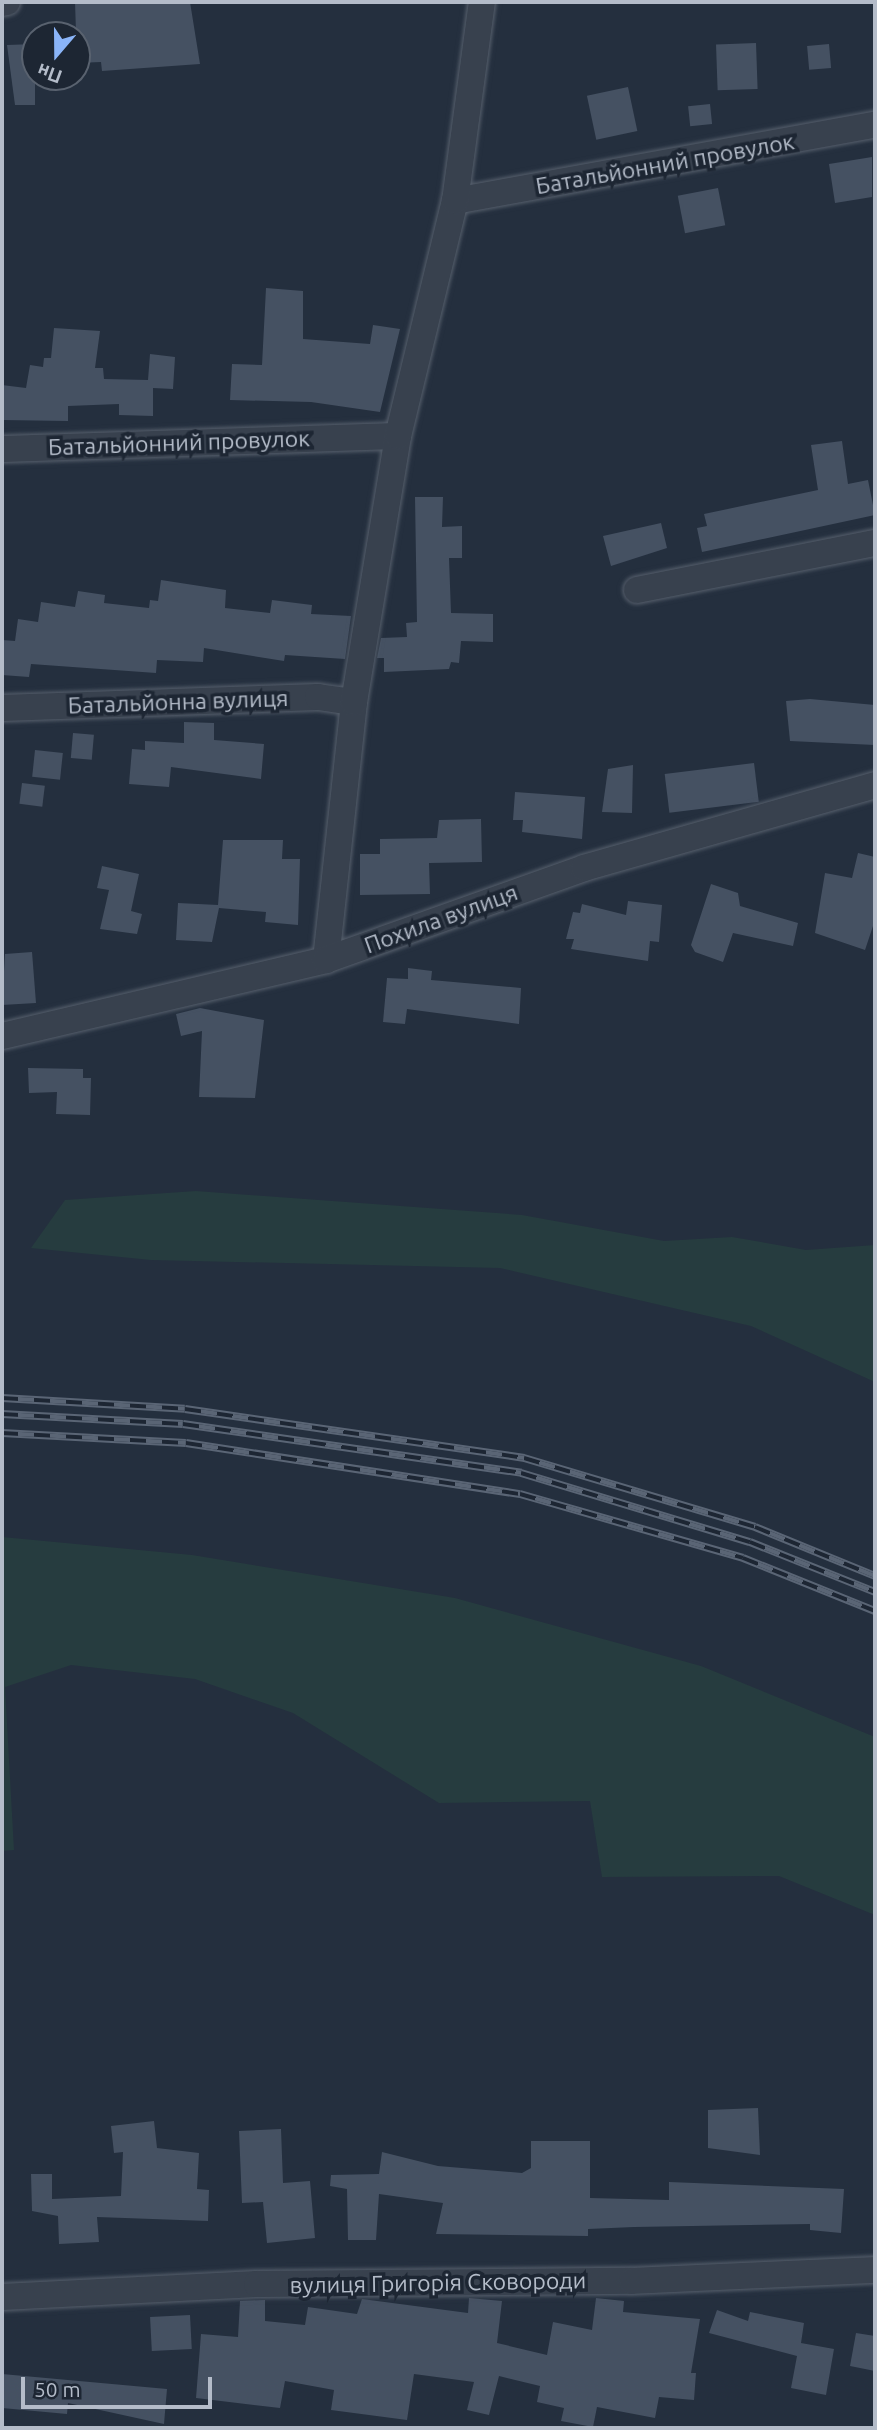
<!DOCTYPE html>
<meta charset="utf-8">
<style>
body{margin:0}
#map{position:relative;width:877px;height:2430px;overflow:hidden;background:#242f3e;font-family:Ubuntu,sans-serif}
div>[style]{position:absolute}
.green>*{inset:0;background:#263c3f}
.building>*{inset:0;background:#455162;transform-origin:0 0}
.roads{filter:drop-shadow(0 0 2px #565f6c) drop-shadow(0 0 2px #565f6c)}
.minor>*{height:26px;margin:-13px;padding:0 13px;transform-origin:13px;border-radius:13px;background:#38414e}
.rail>*{height:8px;margin-top:-4px;transform-origin:0;background:repeating-linear-gradient(90deg,#1d2633 0 16px,#5a6575 0 32px);box-sizing:border-box;border-block:2px solid #5a6575}
span{translate:-50% -50%;white-space:nowrap;text-align:center;line-height:1.15;-webkit-text-stroke:7px #1d2633;paint-order:stroke}
.street-label{font-size:23px;color:#b4bcc9}
.frame{position:absolute;inset:0;border:4px solid #b4bcc9;pointer-events:none}
.north{position:absolute;left:21px;top:21px;width:70px;height:70px;box-sizing:border-box;background:#1d2633;border:2px solid #59626f;border-radius:50%;rotate:200deg;font-size:19px;font-weight:700;line-height:28px;text-align:center;color:#b4bcc9}
.north::after{content:'';display:block;margin:auto;width:24px;height:32px;background:#8ab4f8;clip-path:polygon(50% 0,100% 100%,50% 72%,0 100%)}
.scale{position:absolute;left:21px;top:2377px;width:191px;height:32px;box-sizing:border-box;border:4px solid #b4bcc9;border-top:0;padding-left:9px;font-size:21px;line-height:24px;white-space:nowrap;color:#b4bcc9;-webkit-text-stroke:5px #1d2633;paint-order:stroke}
</style>
<div id="map">
<div class="green">
<div style="clip-path:polygon(196px 1191px,522px 1215px,664px 1241px,732px 1237px,806px 1250px,875px 1245px,875px 1382px,751px 1326px,500px 1268px,151px 1260px,31px 1248px,65px 1200px)"></div>
<div style="clip-path:polygon(2px 1537px,192px 1555px,455px 1598px,701px 1666px,875px 1737px,875px 1915px,779px 1876px,602px 1877px,590px 1801px,439px 1803px,293px 1713px,195px 1679px,71px 1665px,5px 1687px,14px 1850px,2px 1851px)"></div>
</div>
<div class="building">
<div style="clip-path:polygon(75px 2px,190px 2px,200px 64px,102px 71px,101px 62px,77px 63px)"></div>
<div style="left:756px;top:43px;width:46px;height:40px;rotate:88deg"></div>
<div style="clip-path:polygon(35px 44px,35px 105px,15px 105px,7px 45px)"></div>
<div style="left:829px;top:44px;width:24px;height:22px;rotate:85deg"></div>
<div style="left:628px;top:87px;width:45px;height:42px;rotate:78deg"></div>
<div style="left:710px;top:104px;width:20px;height:22px;rotate:84deg"></div>
<div style="clip-path:polygon(872px 157px,872px 197px,835px 203px,829px 164px)"></div>
<div style="left:718px;top:188px;width:38px;height:41px;rotate:79deg"></div>
<div style="clip-path:polygon(266px 288px,303px 291px,303px 339px,370px 344px,373px 325px,400px 329px,380px 412px,311px 402px,230px 400px,232px 364px,262px 365px)"></div>
<div style="clip-path:polygon(54px 328px,100px 331px,95px 368px,103px 368px,104px 379px,148px 380px,150px 354px,175px 357px,173px 389px,153px 388px,153px 416px,119px 415px,119px 404px,68px 406px,68px 421px,2px 420px,2px 385px,26px 388px,30px 365px,43px 367px,44px 358px,51px 358px)"></div>
<div style="clip-path:polygon(842px 441px,848px 484px,868px 480px,875px 515px,702px 552px,697px 528px,707px 526px,704px 514px,818px 490px,811px 445px)"></div>
<div style="clip-path:polygon(415px 497px,443px 497px,442px 527px,462px 526px,462px 558px,449px 558px,451px 613px,493px 614px,493px 642px,461px 641px,459px 663px,451px 662px,449px 669px,384px 672px,384px 658px,377px 658px,381px 638px,407px 637px,406px 623px,417px 622px)"></div>
<div style="clip-path:polygon(661px 523px,667px 548px,611px 566px,603px 536px)"></div>
<div style="clip-path:polygon(161px 580px,226px 590px,225px 608px,270px 613px,272px 600px,312px 605px,311px 614px,351px 616px,345px 659px,285px 655px,284px 661px,204px 648px,203px 662px,157px 660px,156px 673px,31px 664px,29px 677px,2px 675px,2px 640px,15px 641px,18px 619px,38px 622px,41px 602px,75px 607px,78px 591px,105px 595px,104px 603px,149px 608px,150px 600px,158px 601px)"></div>
<div style="clip-path:polygon(810px 699px,875px 705px,875px 745px,790px 741px,786px 701px)"></div>
<div style="clip-path:polygon(184px 722px,214px 723px,214px 740px,264px 744px,261px 779px,171px 767px,169px 787px,129px 784px,132px 749px,145px 750px,145px 741px,184px 743px)"></div>
<div style="left:73px;top:733px;width:21px;height:25px;rotate:5deg"></div>
<div style="left:35px;top:750px;width:28px;height:27px;rotate:6deg"></div>
<div style="left:754px;top:763px;width:39px;height:90px;rotate:83deg"></div>
<div style="clip-path:polygon(633px 765px,632px 813px,602px 812px,608px 769px)"></div>
<div style="left:22px;top:783px;width:23px;height:21px;rotate:7deg"></div>
<div style="clip-path:polygon(515px 792px,585px 797px,582px 839px,522px 832px,523px 820px,513px 820px)"></div>
<div style="clip-path:polygon(481px 819px,482px 862px,429px 863px,430px 894px,360px 895px,360px 854px,380px 854px,380px 839px,437px 838px,439px 820px)"></div>
<div style="clip-path:polygon(223px 840px,283px 840px,282px 859px,300px 859px,298px 925px,265px 922px,266px 912px,219px 908px,212px 942px,176px 940px,178px 903px,218px 905px)"></div>
<div style="clip-path:polygon(858px 853px,875px 857px,875px 920px,865px 950px,815px 933px,825px 873px,852px 878px)"></div>
<div style="clip-path:polygon(102px 866px,139px 874px,131px 911px,142px 914px,137px 934px,100px 929px,109px 890px,97px 888px)"></div>
<div style="clip-path:polygon(711px 884px,738px 893px,740px 906px,798px 923px,793px 946px,733px 933px,723px 962px,695px 952px,691px 945px)"></div>
<div style="clip-path:polygon(628px 901px,662px 905px,659px 942px,650px 941px,648px 961px,571px 949px,574px 939px,566px 939px,573px 912px,580px 913px,582px 904px,626px 915px)"></div>
<div style="clip-path:polygon(32px 952px,36px 1003px,2px 1005px,5px 954px)"></div>
<div style="clip-path:polygon(408px 968px,432px 971px,431px 980px,521px 988px,519px 1024px,407px 1009px,405px 1024px,383px 1022px,387px 978px,408px 979px)"></div>
<div style="clip-path:polygon(200px 1008px,264px 1020px,255px 1098px,199px 1097px,202px 1031px,181px 1036px,176px 1014px)"></div>
<div style="clip-path:polygon(28px 1068px,83px 1069px,83px 1078px,91px 1078px,90px 1115px,56px 1114px,57px 1092px,29px 1093px)"></div>
<div style="clip-path:polygon(758px 2108px,760px 2155px,708px 2148px,708px 2110px)"></div>
<div style="clip-path:polygon(154px 2121px,157px 2148px,199px 2153px,197px 2189px,209px 2190px,208px 2221px,97px 2217px,99px 2242px,59px 2244px,58px 2216px,32px 2211px,31px 2174px,52px 2174px,52px 2199px,121px 2196px,123px 2152px,114px 2153px,111px 2126px)"></div>
<div style="clip-path:polygon(281px 2129px,283px 2183px,310px 2181px,315px 2238px,267px 2243px,263px 2202px,242px 2203px,239px 2131px)"></div>
<div style="clip-path:polygon(531px 2141px,590px 2141px,590px 2198px,669px 2200px,669px 2182px,844px 2189px,841px 2233px,810px 2230px,810px 2224px,634px 2227px,588px 2229px,588px 2236px,436px 2234px,443px 2203px,379px 2194px,376px 2240px,348px 2240px,347px 2189px,330px 2186px,331px 2175px,379px 2174px,382px 2152px,438px 2166px,522px 2173px,531px 2168px)"></div>
<div style="clip-path:polygon(469px 2298px,502px 2301px,497px 2343px,547px 2355px,553px 2322px,592px 2330px,596px 2298px,624px 2301px,623px 2312px,700px 2319px,691px 2373px,696px 2373px,694px 2400px,659px 2397px,655px 2418px,597px 2407px,593px 2427px,561px 2421px,564px 2408px,537px 2402px,540px 2386px,499px 2376px,489px 2415px,467px 2410px,474px 2382px,414px 2374px,407px 2420px,331px 2410px,334px 2390px,285px 2381px,280px 2408px,196px 2398px,201px 2334px,238px 2337px,240px 2301px,265px 2300px,265px 2321px,305px 2325px,308px 2307px,357px 2314px,362px 2299px,468px 2313px)"></div>
<div style="clip-path:polygon(717px 2310px,748px 2321px,750px 2312px,804px 2323px,801px 2343px,834px 2349px,826px 2395px,791px 2388px,797px 2356px,709px 2333px)"></div>
<div style="left:190px;top:2315px;width:34px;height:40px;rotate:87deg"></div>
<div style="clip-path:polygon(856px 2333px,875px 2336px,875px 2371px,850px 2366px)"></div>
<div style="clip-path:polygon(2px 2374px,167px 2389px,164px 2424px,68px 2403px,67px 2414px,2px 2408px)"></div>
</div>
<div class="roads">
<div class="minor">
<div style="left:2px;top:3px;width:5px;rotate:-11deg"></div>
<div style="left:455px;top:201px;width:427px;rotate:-10.3deg"></div>
<div style="left:2px;top:449px;width:396px;rotate:-1.9deg"></div>
<div style="left:637px;top:590px;width:243px;rotate:-11.2deg"></div>
<div style="left:2px;top:708px;width:316px;rotate:-2deg"></div>
<div style="left:318px;top:697px;width:36px;rotate:8deg"></div>
<div style="left:326px;top:960px;width:260px;rotate:-83.8deg"></div>
<div style="left:354px;top:702px;width:270px;rotate:-80.6deg"></div>
<div style="left:398px;top:436px;width:242px;rotate:-76.4deg"></div>
<div style="left:455px;top:201px;width:201px;rotate:-82.3deg"></div>
<div style="left:2px;top:1036px;width:333px;rotate:-13.2deg"></div>
<div style="left:326px;top:960px;width:274px;rotate:-19.6deg"></div>
<div style="left:584px;top:868px;width:303px;rotate:-15.9deg"></div>
<div style="left:2px;top:2297px;width:255px;rotate:-2.9deg"></div>
<div style="left:257px;top:2284px;width:375px;rotate:-0.5deg"></div>
<div style="left:632px;top:2281px;width:243px;rotate:-2.6deg"></div>
</div>
</div>
<div class="rail">
<div style="left:2px;top:1398px;width:183px;rotate:3.4deg"></div>
<div style="left:185px;top:1409px;width:343px;rotate:8.2deg"></div>
<div style="left:524px;top:1458px;width:241px;rotate:16.6deg"></div>
<div style="left:755px;top:1527px;width:130px;rotate:22.2deg"></div>
<div style="left:2px;top:1414px;width:181px;rotate:3.2deg"></div>
<div style="left:183px;top:1424px;width:342px;rotate:8.2deg"></div>
<div style="left:521px;top:1473px;width:239px;rotate:16.8deg"></div>
<div style="left:750px;top:1542px;width:135px;rotate:21.8deg"></div>
<div style="left:2px;top:1433px;width:184px;rotate:3.1deg"></div>
<div style="left:186px;top:1443px;width:338px;rotate:8.7deg"></div>
<div style="left:520px;top:1494px;width:232px;rotate:16deg"></div>
<div style="left:743px;top:1558px;width:142px;rotate:21.9deg"></div>
</div>
<div class="street-label">
<span style="left:665px;top:164px;rotate:-10deg">Батальйонний провулок</span>
<span style="left:179px;top:443px;rotate:-2deg">Батальйонний провулок</span>
<span style="left:178px;top:702px;rotate:-2deg">Батальйонна вулиця</span>
<span style="left:441px;top:919px;rotate:-20deg">Похила вулиця</span>
<span style="left:438px;top:2283px;rotate:-1deg">вулиця Григорія Сковороди</span>
</div>
<div class="frame"></div>
<div class="north">Пн</div>
<div class="scale">50 m</div>
</div>
